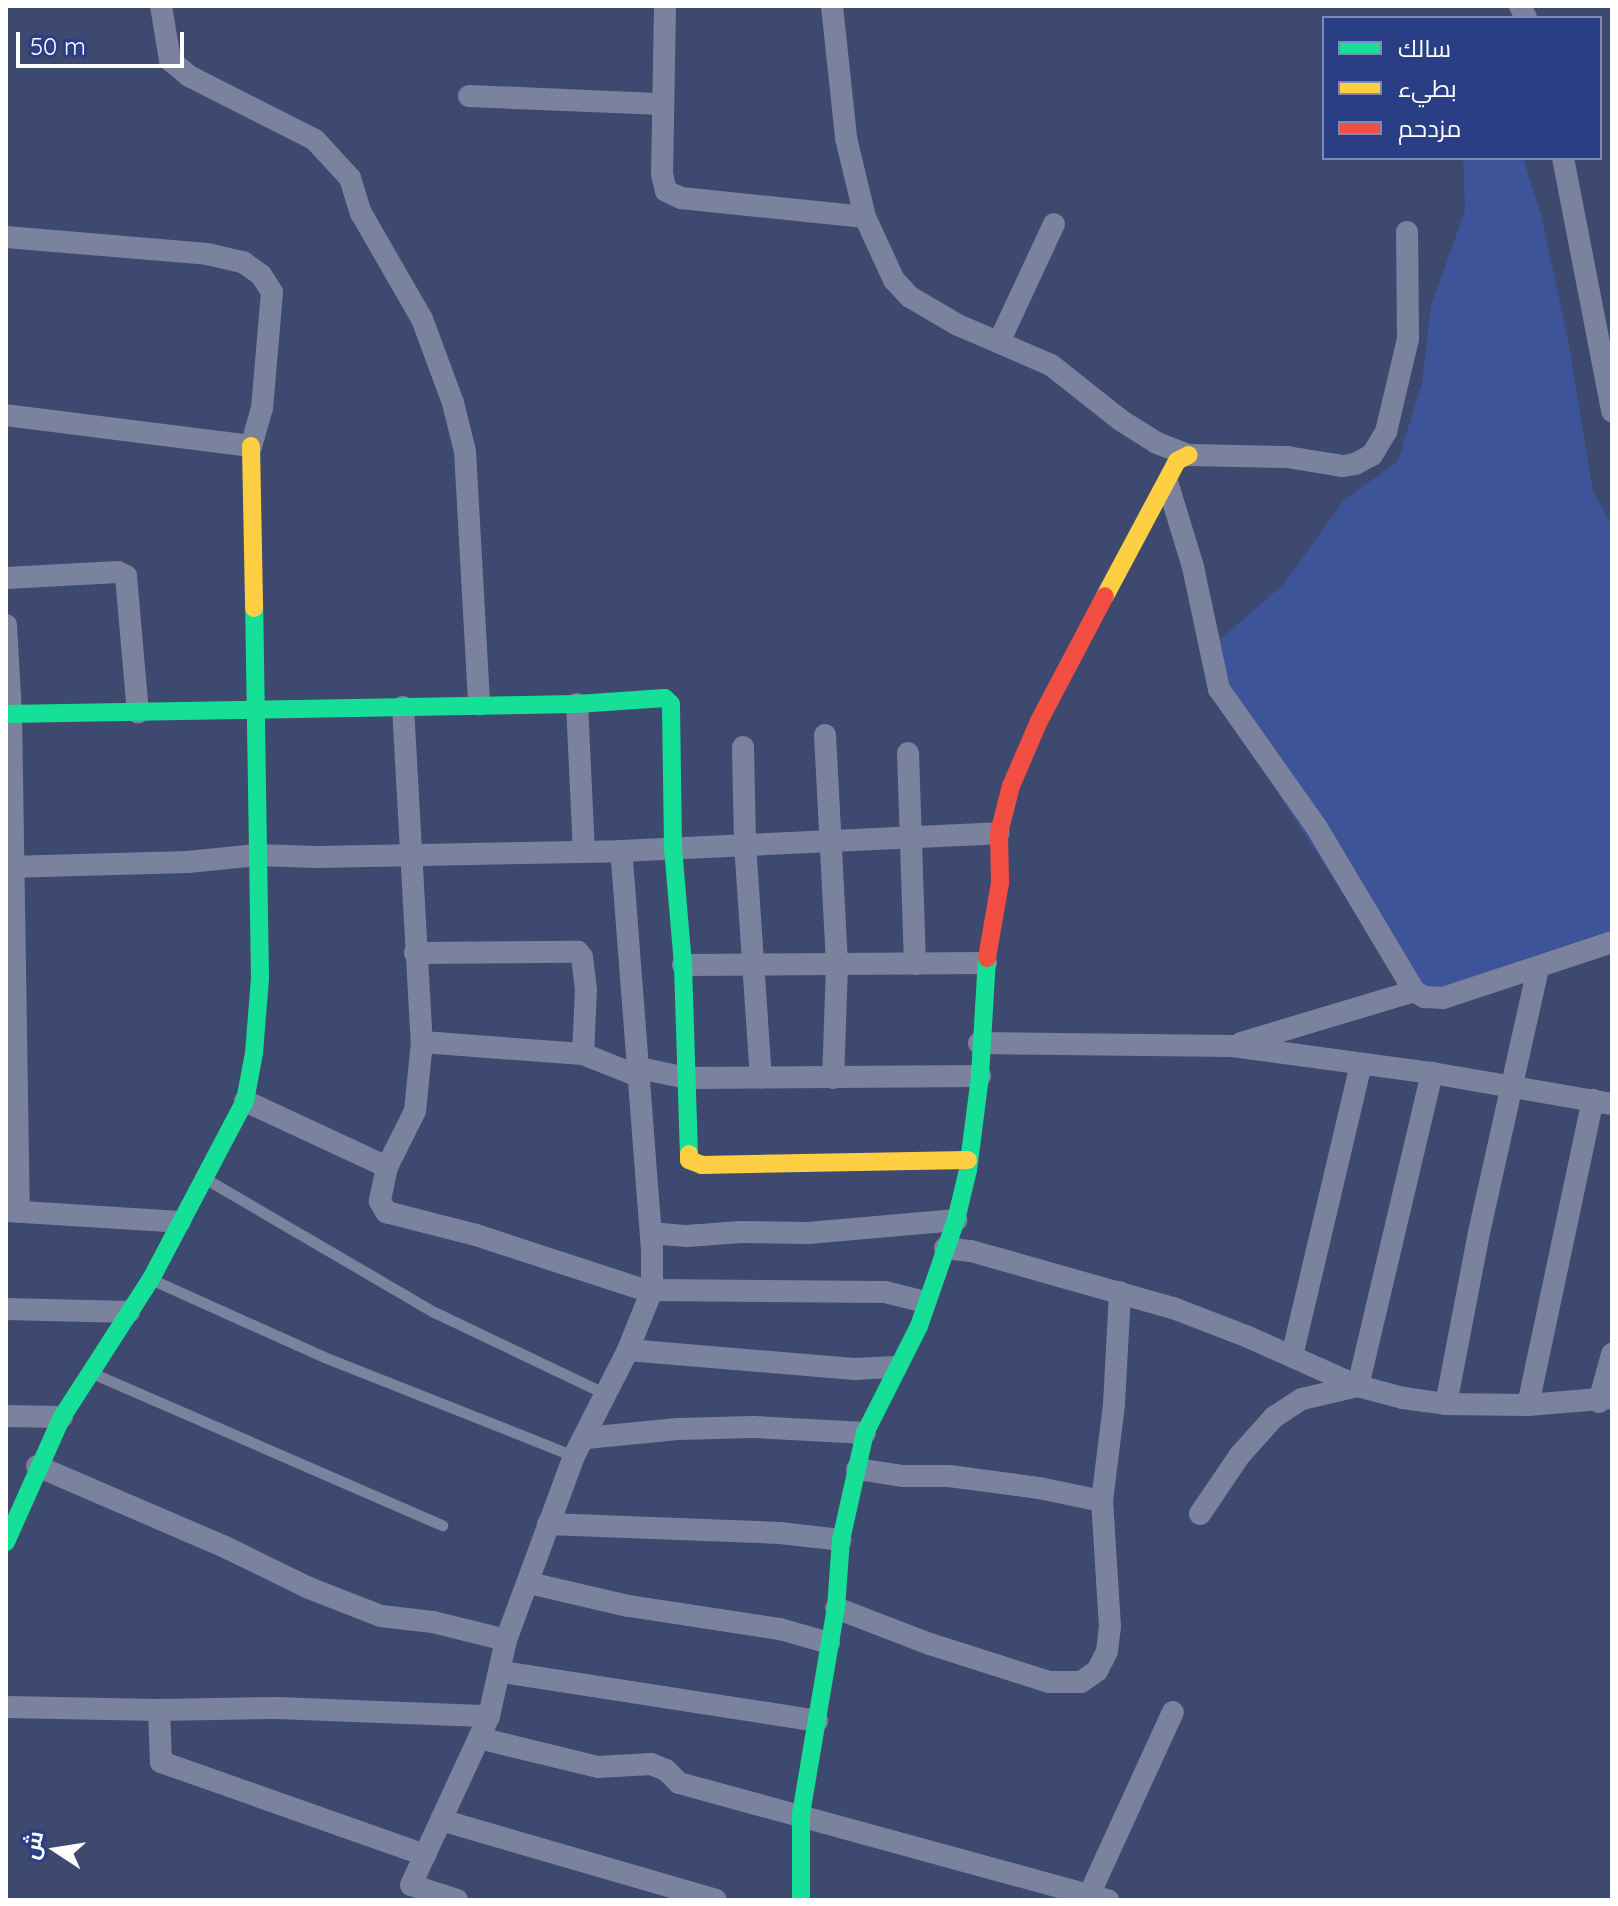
<!DOCTYPE html>
<meta charset="utf-8">
<style>
body{margin:0}
#map{position:relative;width:1618px;height:1906px;overflow:hidden;background:#3e496f;font-family:Quicksand,Cairo,sans-serif}
div>[style]{position:absolute}
.green>*{inset:0;background:#3e5499}
.lane>*{height:11px;margin:-5.5px;padding:0 5.5px;transform-origin:5.5px;border-radius:5.5px;background:#7a829d}
.street>*{height:22px;margin:-11px;padding:0 11px;transform-origin:11px;border-radius:11px;background:#7a829d}
.fast>*{height:18px;margin:-9px;padding:0 9px;transform-origin:9px;border-radius:9px;background:#16e098}
.slow>*{height:18px;margin:-9px;padding:0 9px;transform-origin:9px;border-radius:9px;background:#ffcf43}
.jam>*{height:18px;margin:-9px;padding:0 9px;transform-origin:9px;border-radius:9px;background:#f24e42}
span{translate:-50% -50%;white-space:nowrap;text-align:center;line-height:1.15;-webkit-text-stroke:6px #293e84;paint-order:stroke}
.frame{position:absolute;inset:0;border:8px solid #fff;pointer-events:none}
.legend{position:absolute;left:1322px;top:16px;width:280px;height:144px;box-sizing:border-box;background:#293e84;border:2px solid #7f8bb5;margin:0;padding:10px 14px;list-style:none;font-size:24px;color:#fff}
.legend li{display:flex;align-items:center;gap:16px;height:40px}
.legend b{width:40px;border:2px solid #7f8bb5}
.north{position:absolute;left:16px;top:1810px;width:80px;height:80px;-webkit-text-stroke:6px #293e84;paint-order:stroke;rotate:282deg;font-size:22px;font-weight:700;line-height:32px;text-align:center;color:#fff}
.north::after{content:'';display:block;margin:auto;width:28px;height:36px;background:#fff;clip-path:polygon(50% 0,100% 100%,50% 72%,0 100%)}
.scale{position:absolute;left:16px;top:32px;width:168px;height:36px;box-sizing:border-box;border:4px solid #fff;border-top:0;padding-left:10px;font-size:24px;line-height:28px;white-space:nowrap;color:#fff;-webkit-text-stroke:6px #293e84;paint-order:stroke}
</style>
<div id="map">
<div class="green">
<div style="clip-path:polygon(1463px 158px,1523px 158px,1542px 218px,1569px 346px,1593px 492px,1612px 525px,1612px 938px,1425px 992px,1396px 975px,1211px 690px,1209px 649px,1283px 585px,1343px 501px,1398px 461px,1422px 383px,1431px 306px,1465px 210px)"></div>
</div>
<div class="lane">
<div style="left:206px;top:1179px;width:264px;rotate:30.3deg"></div>
<div style="left:434px;top:1312px;width:188px;rotate:25.5deg"></div>
<div style="left:155px;top:1281px;width:185px;rotate:24.2deg"></div>
<div style="left:324px;top:1357px;width:269px;rotate:21.6deg"></div>
<div style="left:92px;top:1373px;width:382px;rotate:23.5deg"></div>
</div>
<div class="street">
<div style="left:161px;top:6px;width:55px;rotate:80.5deg"></div>
<div style="left:170px;top:60px;width:25px;rotate:40deg"></div>
<div style="left:189px;top:76px;width:141px;rotate:26.9deg"></div>
<div style="left:315px;top:140px;width:52px;rotate:47.4deg"></div>
<div style="left:350px;top:178px;width:37px;rotate:73deg"></div>
<div style="left:361px;top:213px;width:122px;rotate:60.1deg"></div>
<div style="left:422px;top:319px;width:90px;rotate:69.7deg"></div>
<div style="left:453px;top:403px;width:49px;rotate:76deg"></div>
<div style="left:465px;top:451px;width:254px;rotate:86.8deg"></div>
<div style="left:665px;top:6px;width:168px;rotate:91deg"></div>
<div style="left:662px;top:174px;width:17px;rotate:77deg"></div>
<div style="left:666px;top:191px;width:17px;rotate:25deg"></div>
<div style="left:681px;top:198px;width:185px;rotate:5.9deg"></div>
<div style="left:832px;top:6px;width:133px;rotate:83.9deg"></div>
<div style="left:846px;top:138px;width:81px;rotate:76.5deg"></div>
<div style="left:865px;top:217px;width:69px;rotate:65.3deg"></div>
<div style="left:894px;top:280px;width:23px;rotate:47deg"></div>
<div style="left:910px;top:297px;width:56px;rotate:30.3deg"></div>
<div style="left:958px;top:325px;width:101px;rotate:23.3deg"></div>
<div style="left:1051px;top:365px;width:90px;rotate:38.3deg"></div>
<div style="left:1122px;top:421px;width:41px;rotate:32.2deg"></div>
<div style="left:1157px;top:443px;width:34px;rotate:21deg"></div>
<div style="left:1189px;top:455px;width:98px;rotate:1.2deg"></div>
<div style="left:1287px;top:457px;width:57px;rotate:9.1deg"></div>
<div style="left:1343px;top:466px;width:12px;rotate:-9deg"></div>
<div style="left:1355px;top:464px;width:19px;rotate:-28deg"></div>
<div style="left:1372px;top:455px;width:27px;rotate:-59deg"></div>
<div style="left:1386px;top:432px;width:96px;rotate:-76.7deg"></div>
<div style="left:1408px;top:339px;width:107px;rotate:-90.5deg"></div>
<div style="left:1520px;top:6px;width:13px;rotate:63deg"></div>
<div style="left:469px;top:96px;width:194px;rotate:2.4deg"></div>
<div style="left:1563px;top:158px;width:258px;rotate:79deg"></div>
<div style="left:6px;top:237px;width:202px;rotate:4.8deg"></div>
<div style="left:207px;top:254px;width:37px;rotate:13deg"></div>
<div style="left:243px;top:262px;width:22px;rotate:36deg"></div>
<div style="left:261px;top:275px;width:20px;rotate:57deg"></div>
<div style="left:272px;top:292px;width:116px;rotate:94.9deg"></div>
<div style="left:262px;top:408px;width:40px;rotate:106deg"></div>
<div style="left:251px;top:446px;width:247px;rotate:-172.8deg"></div>
<div style="left:999px;top:342px;width:130px;rotate:-65deg"></div>
<div style="left:1168px;top:485px;width:86px;rotate:73deg"></div>
<div style="left:1193px;top:567px;width:125px;rotate:78deg"></div>
<div style="left:1219px;top:689px;width:170px;rotate:54.8deg"></div>
<div style="left:1317px;top:828px;width:190px;rotate:59.2deg"></div>
<div style="left:1414px;top:991px;width:12px;rotate:31deg"></div>
<div style="left:1424px;top:997px;width:19px;rotate:3deg"></div>
<div style="left:1443px;top:998px;width:178px;rotate:-18.3deg"></div>
<div style="left:6px;top:578px;width:112px;rotate:-3.1deg"></div>
<div style="left:118px;top:572px;width:9px;rotate:27deg"></div>
<div style="left:126px;top:576px;width:137px;rotate:85deg"></div>
<div style="left:6px;top:625px;width:89px;rotate:86.8deg"></div>
<div style="left:11px;top:714px;width:498px;rotate:89.1deg"></div>
<div style="left:577px;top:704px;width:148px;rotate:87.3deg"></div>
<div style="left:403px;top:707px;width:336px;rotate:86.8deg"></div>
<div style="left:422px;top:1042px;width:161px;rotate:4.3deg"></div>
<div style="left:583px;top:1054px;width:59px;rotate:21.8deg"></div>
<div style="left:825px;top:735px;width:231px;rotate:87deg"></div>
<div style="left:837px;top:966px;width:112px;rotate:92deg"></div>
<div style="left:743px;top:747px;width:97px;rotate:88.8deg"></div>
<div style="left:745px;top:844px;width:234px;rotate:86.1deg"></div>
<div style="left:908px;top:753px;width:211px;rotate:88.1deg"></div>
<div style="left:6px;top:867px;width:182px;rotate:-1.6deg"></div>
<div style="left:188px;top:862px;width:69px;rotate:-5.8deg"></div>
<div style="left:257px;top:855px;width:60px;rotate:1.9deg"></div>
<div style="left:317px;top:857px;width:304px;rotate:-1.1deg"></div>
<div style="left:621px;top:851px;width:378px;rotate:-2.7deg"></div>
<div style="left:415px;top:953px;width:163px;rotate:-0.4deg"></div>
<div style="left:578px;top:952px;width:6px;rotate:51deg"></div>
<div style="left:582px;top:957px;width:32px;rotate:83deg"></div>
<div style="left:586px;top:989px;width:65px;rotate:92.6deg"></div>
<div style="left:683px;top:965px;width:303px;rotate:-0.4deg"></div>
<div style="left:979px;top:1043px;width:253px;rotate:0.7deg"></div>
<div style="left:1232px;top:1046px;width:202px;rotate:7.7deg"></div>
<div style="left:1432px;top:1073px;width:183px;rotate:9.8deg"></div>
<div style="left:1241px;top:1043px;width:181px;rotate:-16.7deg"></div>
<div style="left:639px;top:1068px;width:49px;rotate:11.8deg"></div>
<div style="left:687px;top:1078px;width:293px;rotate:-0.4deg"></div>
<div style="left:245px;top:1101px;width:157px;rotate:24.9deg"></div>
<div style="left:387px;top:1167px;width:35px;rotate:102deg"></div>
<div style="left:380px;top:1201px;width:13px;rotate:61deg"></div>
<div style="left:386px;top:1212px;width:93px;rotate:14.3deg"></div>
<div style="left:476px;top:1235px;width:183px;rotate:18.1deg"></div>
<div style="left:387px;top:1167px;width:63px;rotate:-63.4deg"></div>
<div style="left:415px;top:1111px;width:69px;rotate:-84.2deg"></div>
<div style="left:7px;top:1211px;width:173px;rotate:3.6deg"></div>
<div style="left:651px;top:1233px;width:36px;rotate:5deg"></div>
<div style="left:687px;top:1236px;width:54px;rotate:-4.2deg"></div>
<div style="left:741px;top:1232px;width:67px;rotate:0.9deg"></div>
<div style="left:808px;top:1233px;width:149px;rotate:-5deg"></div>
<div style="left:945px;top:1248px;width:26px;rotate:7deg"></div>
<div style="left:971px;top:1251px;width:210px;rotate:15.8deg"></div>
<div style="left:1173px;top:1308px;width:78px;rotate:21deg"></div>
<div style="left:1246px;top:1336px;width:123px;rotate:24.1deg"></div>
<div style="left:1358px;top:1386px;width:47px;rotate:14.9deg"></div>
<div style="left:1403px;top:1398px;width:43px;rotate:7.9deg"></div>
<div style="left:1446px;top:1404px;width:82px;rotate:0.7deg"></div>
<div style="left:1528px;top:1405px;width:84px;rotate:-4.8deg"></div>
<div style="left:652px;top:1290px;width:233px;rotate:0.5deg"></div>
<div style="left:885px;top:1292px;width:41px;rotate:14deg"></div>
<div style="left:6px;top:1309px;width:123px;rotate:1.4deg"></div>
<div style="left:628px;top:1350px;width:227px;rotate:4.8deg"></div>
<div style="left:854px;top:1369px;width:42px;rotate:-2.7deg"></div>
<div style="left:1292px;top:1356px;width:300px;rotate:-76.7deg"></div>
<div style="left:1599px;top:1402px;width:50px;rotate:-74.8deg"></div>
<div style="left:1446px;top:1404px;width:179px;rotate:-79.1deg"></div>
<div style="left:1480px;top:1228px;width:265px;rotate:-77.4deg"></div>
<div style="left:1528px;top:1405px;width:312px;rotate:-78deg"></div>
<div style="left:6px;top:1416px;width:56px;rotate:1deg"></div>
<div style="left:586px;top:1438px;width:92px;rotate:-5.6deg"></div>
<div style="left:678px;top:1429px;width:75px;rotate:-1.5deg"></div>
<div style="left:753px;top:1427px;width:112px;rotate:3.1deg"></div>
<div style="left:37px;top:1466px;width:202px;rotate:23.3deg"></div>
<div style="left:223px;top:1546px;width:96px;rotate:26deg"></div>
<div style="left:309px;top:1588px;width:77px;rotate:21.3deg"></div>
<div style="left:381px;top:1616px;width:52px;rotate:6.6deg"></div>
<div style="left:433px;top:1622px;width:75px;rotate:13.9deg"></div>
<div style="left:857px;top:1469px;width:47px;rotate:8.7deg"></div>
<div style="left:903px;top:1476px;width:46px"></div>
<div style="left:949px;top:1476px;width:91px;rotate:7.6deg"></div>
<div style="left:1039px;top:1488px;width:64px;rotate:11.7deg"></div>
<div style="left:1200px;top:1514px;width:71px;rotate:-55.9deg"></div>
<div style="left:1240px;top:1455px;width:51px;rotate:-48.2deg"></div>
<div style="left:1274px;top:1417px;width:33px;rotate:-33deg"></div>
<div style="left:1302px;top:1399px;width:57px;rotate:-13.1deg"></div>
<div style="left:1358px;top:1386px;width:322px;rotate:-76.7deg"></div>
<div style="left:548px;top:1524px;width:232px;rotate:2.2deg"></div>
<div style="left:780px;top:1533px;width:61px;rotate:6.5deg"></div>
<div style="left:529px;top:1583px;width:103px;rotate:13deg"></div>
<div style="left:629px;top:1606px;width:153px;rotate:8.7deg"></div>
<div style="left:780px;top:1629px;width:51px;rotate:15.9deg"></div>
<div style="left:836px;top:1608px;width:101px;rotate:21deg"></div>
<div style="left:930px;top:1644px;width:125px;rotate:17.7deg"></div>
<div style="left:1049px;top:1682px;width:32px"></div>
<div style="left:1081px;top:1682px;width:19px;rotate:-35deg"></div>
<div style="left:1097px;top:1671px;width:22px;rotate:-63deg"></div>
<div style="left:1107px;top:1651px;width:24px;rotate:-83deg"></div>
<div style="left:1110px;top:1627px;width:126px;rotate:-93.6deg"></div>
<div style="left:1102px;top:1501px;width:98px;rotate:-82.9deg"></div>
<div style="left:1114px;top:1404px;width:112px;rotate:-86.9deg"></div>
<div style="left:502px;top:1672px;width:319px;rotate:8.8deg"></div>
<div style="left:6px;top:1707px;width:153px;rotate:1.1deg"></div>
<div style="left:159px;top:1710px;width:118px;rotate:-1deg"></div>
<div style="left:277px;top:1708px;width:212px;rotate:2.2deg"></div>
<div style="left:159px;top:1710px;width:52px;rotate:87.8deg"></div>
<div style="left:161px;top:1762px;width:280px;rotate:19.4deg"></div>
<div style="left:479px;top:1738px;width:122px;rotate:13.7deg"></div>
<div style="left:598px;top:1767px;width:53px;rotate:-3.2deg"></div>
<div style="left:651px;top:1764px;width:16px;rotate:22deg"></div>
<div style="left:666px;top:1770px;width:18px;rotate:45deg"></div>
<div style="left:679px;top:1783px;width:445px;rotate:15.3deg"></div>
<div style="left:441px;top:1820px;width:286px;rotate:16.2deg"></div>
<div style="left:1090px;top:1893px;width:199px;rotate:-65.4deg"></div>
<div style="left:457px;top:1900px;width:48px;rotate:-161.9deg"></div>
<div style="left:411px;top:1885px;width:186px;rotate:-65.2deg"></div>
<div style="left:489px;top:1716px;width:78px;rotate:-77.4deg"></div>
<div style="left:506px;top:1640px;width:196px;rotate:-69.7deg"></div>
<div style="left:574px;top:1456px;width:119px;rotate:-63deg"></div>
<div style="left:628px;top:1350px;width:65px;rotate:-68.2deg"></div>
<div style="left:652px;top:1290px;width:40px;rotate:-90deg"></div>
<div style="left:652px;top:1250px;width:400px;rotate:-94.4deg"></div>
</div>
<div class="fast">
<div style="left:6px;top:714px;width:571px;rotate:-1deg"></div>
<div style="left:577px;top:704px;width:88px;rotate:-3.9deg"></div>
<div style="left:665px;top:698px;width:8px;rotate:45deg"></div>
<div style="left:671px;top:704px;width:144px;rotate:89.2deg"></div>
<div style="left:673px;top:848px;width:117px;rotate:85.1deg"></div>
<div style="left:683px;top:965px;width:189px;rotate:88.2deg"></div>
<div style="left:6px;top:1542px;width:137px;rotate:-65.9deg"></div>
<div style="left:62px;top:1417px;width:164px;rotate:-57.2deg"></div>
<div style="left:151px;top:1279px;width:201px;rotate:-62.2deg"></div>
<div style="left:245px;top:1101px;width:49px;rotate:-79.4deg"></div>
<div style="left:254px;top:1053px;width:75px;rotate:-85.4deg"></div>
<div style="left:260px;top:978px;width:370px;rotate:-90.9deg"></div>
<div style="left:801px;top:1900px;width:86px;rotate:-90deg"></div>
<div style="left:801px;top:1814px;width:209px;rotate:-80.4deg"></div>
<div style="left:836px;top:1608px;width:68px;rotate:-85.8deg"></div>
<div style="left:841px;top:1540px;width:110px;rotate:-77.4deg"></div>
<div style="left:865px;top:1433px;width:120px;rotate:-63.2deg"></div>
<div style="left:919px;top:1326px;width:112px;rotate:-70.8deg"></div>
<div style="left:956px;top:1220px;width:51px;rotate:-76.5deg"></div>
<div style="left:968px;top:1170px;width:95px;rotate:-82.7deg"></div>
<div style="left:980px;top:1076px;width:118px;rotate:-86.6deg"></div>
</div>
<div class="slow">
<div style="left:251px;top:446px;width:162px;rotate:88.9deg"></div>
<div style="left:1105px;top:596px;width:153px;rotate:-61.9deg"></div>
<div style="left:1177px;top:461px;width:13px;rotate:-27deg"></div>
<div style="left:689px;top:1154px;width:6px;rotate:90deg"></div>
<div style="left:689px;top:1160px;width:14px;rotate:21deg"></div>
<div style="left:702px;top:1165px;width:266px;rotate:-1.1deg"></div>
</div>
<div class="jam">
<div style="left:987px;top:958px;width:76px;rotate:-80.2deg"></div>
<div style="left:1000px;top:883px;width:50px;rotate:-91.1deg"></div>
<div style="left:999px;top:833px;width:49px;rotate:-75.7deg"></div>
<div style="left:1011px;top:786px;width:71px;rotate:-66.7deg"></div>
<div style="left:1039px;top:721px;width:141px;rotate:-62.2deg"></div>
</div>
<div class="frame"></div>
<ul class="legend">
<li><b style="height:10px;background:#16e098"></b>سالك</li>
<li><b style="height:10px;background:#ffcf43"></b>بطيء</li>
<li><b style="height:10px;background:#f24e42"></b>مزدحم</li>
</ul>
<div class="north">ش</div>
<div class="scale">50 m</div>
</div>
